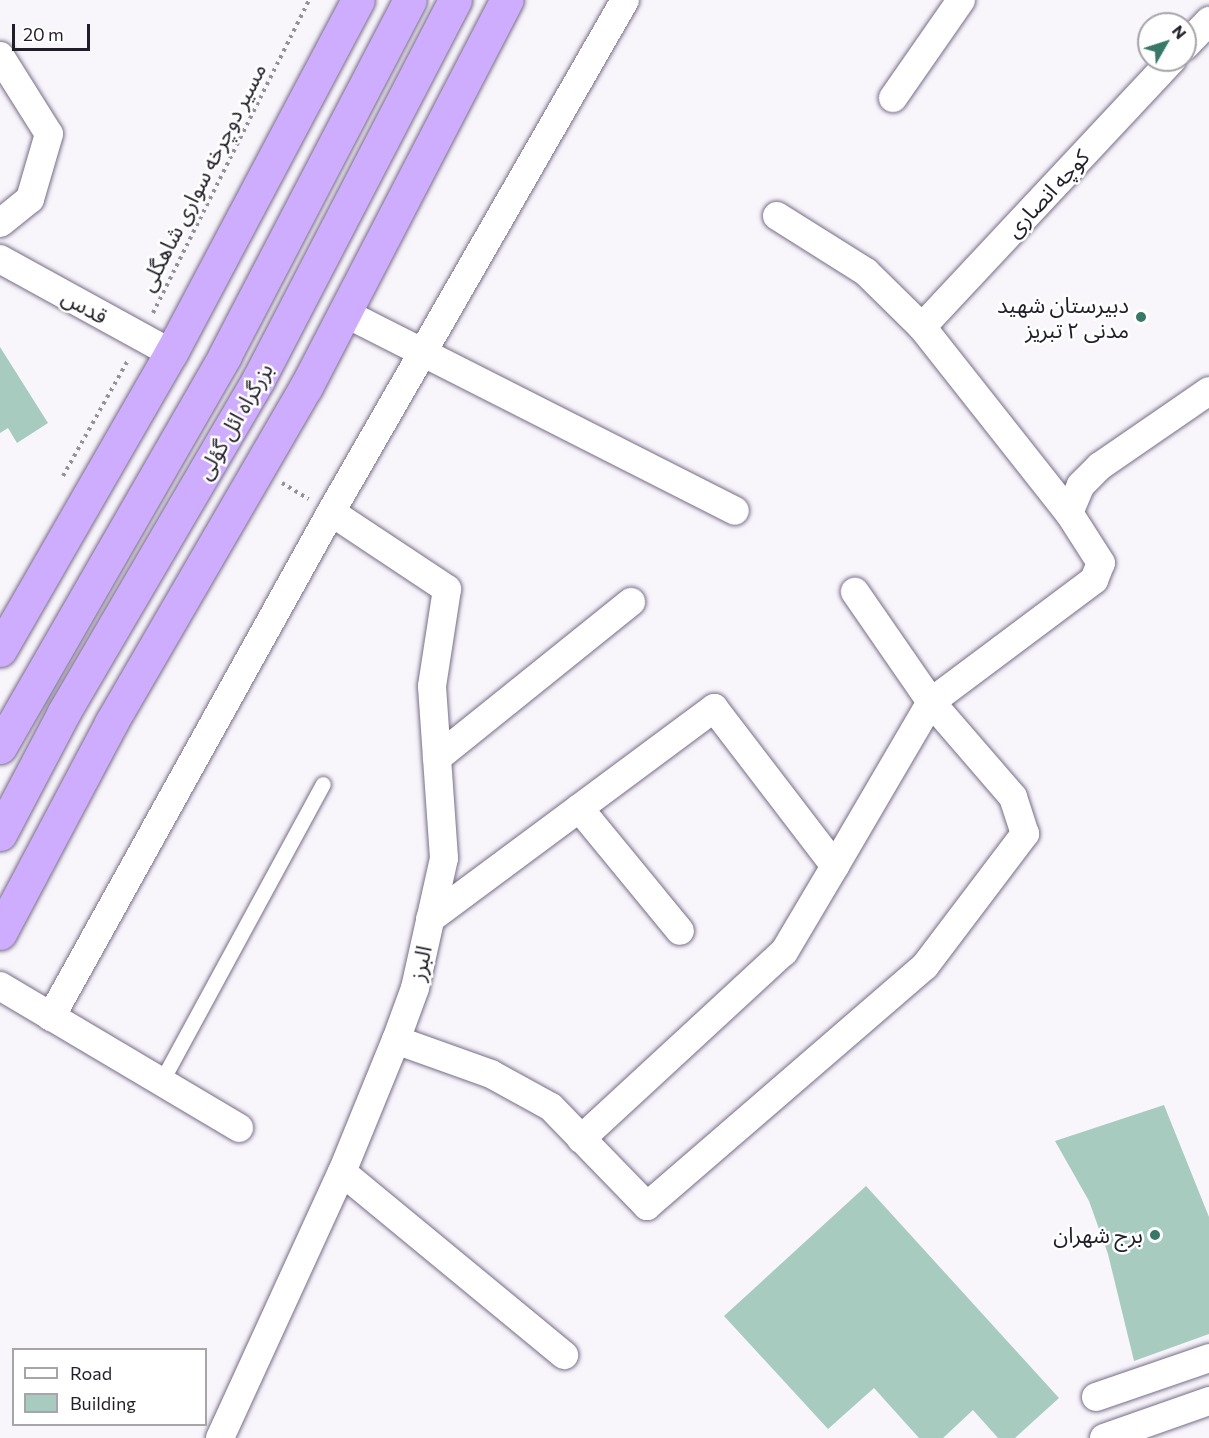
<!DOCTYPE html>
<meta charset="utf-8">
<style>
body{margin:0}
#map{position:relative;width:1209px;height:1438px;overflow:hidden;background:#f8f5fb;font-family:Commissioner,"Noto Sans Arabic",sans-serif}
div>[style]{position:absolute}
.building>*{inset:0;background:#a8cbc0}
.path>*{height:4px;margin-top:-2px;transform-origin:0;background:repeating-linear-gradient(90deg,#959199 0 3px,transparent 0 7.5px)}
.roads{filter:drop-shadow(0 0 2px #776d87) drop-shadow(0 0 2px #776d87)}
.lane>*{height:15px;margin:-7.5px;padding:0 7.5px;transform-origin:7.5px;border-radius:7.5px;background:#fff}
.street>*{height:28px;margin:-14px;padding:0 14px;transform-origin:14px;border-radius:14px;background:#fff}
.highway>*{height:33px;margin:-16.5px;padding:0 16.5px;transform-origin:16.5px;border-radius:16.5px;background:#ceacfe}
.dots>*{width:16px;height:16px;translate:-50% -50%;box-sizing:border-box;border:3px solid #fff;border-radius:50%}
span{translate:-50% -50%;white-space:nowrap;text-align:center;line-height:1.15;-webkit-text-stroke:5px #fff;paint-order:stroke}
.street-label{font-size:22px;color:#221e29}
.poi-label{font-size:22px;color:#221e29}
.right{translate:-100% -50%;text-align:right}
.legend{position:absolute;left:12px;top:1348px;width:195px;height:78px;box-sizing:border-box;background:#fff;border:2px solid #a7a5a9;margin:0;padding:8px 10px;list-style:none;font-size:18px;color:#221e29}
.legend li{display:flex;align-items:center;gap:12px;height:30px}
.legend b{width:30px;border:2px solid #a7a5a9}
.north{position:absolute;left:1137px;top:12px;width:60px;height:60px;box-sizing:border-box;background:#fff;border:2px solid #a7a5a9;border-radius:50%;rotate:51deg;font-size:16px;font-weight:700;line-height:24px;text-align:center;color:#221e29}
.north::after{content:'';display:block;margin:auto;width:21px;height:27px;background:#387867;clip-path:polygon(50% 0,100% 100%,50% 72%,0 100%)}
.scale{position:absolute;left:12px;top:24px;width:78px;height:27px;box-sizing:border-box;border:3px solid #221e29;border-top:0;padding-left:8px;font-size:18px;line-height:21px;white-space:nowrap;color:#221e29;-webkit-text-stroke:4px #fff;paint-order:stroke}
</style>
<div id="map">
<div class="building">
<div style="clip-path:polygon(0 347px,48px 423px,17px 443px,8px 428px,0 433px)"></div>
<div style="clip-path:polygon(1164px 1105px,1209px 1217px,1209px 1334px,1134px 1361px,1108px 1254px,1089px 1201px,1055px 1141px)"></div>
<div style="clip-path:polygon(866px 1186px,1059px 1398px,1015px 1438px,998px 1438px,973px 1410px,943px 1438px,919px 1438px,874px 1388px,828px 1429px,724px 1316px)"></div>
</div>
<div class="path">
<div style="left:153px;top:313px;width:350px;rotate:-63.5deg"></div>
<div style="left:63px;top:476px;width:133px;rotate:-60.7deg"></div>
<div style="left:282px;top:483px;width:31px;rotate:31deg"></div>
</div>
<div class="roads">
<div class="lane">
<div style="left:161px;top:1082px;width:339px;rotate:-61.5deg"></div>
</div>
<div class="street">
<div style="left:1185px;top:46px;width:35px;rotate:-46deg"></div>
<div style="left:0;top:56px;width:92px;rotate:57.9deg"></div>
<div style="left:49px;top:134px;width:68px;rotate:106.3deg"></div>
<div style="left:30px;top:199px;width:38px;rotate:141deg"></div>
<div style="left:893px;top:98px;width:119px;rotate:-55.2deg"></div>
<div style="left:777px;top:216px;width:105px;rotate:32.2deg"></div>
<div style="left:866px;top:272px;width:78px;rotate:44.5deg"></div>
<div style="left:922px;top:327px;width:237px;rotate:51.7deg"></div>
<div style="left:0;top:259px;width:195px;rotate:28.8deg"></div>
<div style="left:345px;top:313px;width:437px;rotate:26.9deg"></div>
<div style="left:922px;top:327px;width:366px;rotate:-46.9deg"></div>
<div style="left:437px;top:758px;width:249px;rotate:-38.8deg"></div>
<div style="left:579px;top:808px;width:159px;rotate:50.6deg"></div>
<div style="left:430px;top:919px;width:354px;rotate:-36.6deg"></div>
<div style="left:714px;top:708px;width:199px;rotate:52.6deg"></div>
<div style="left:835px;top:866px;width:190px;rotate:-59.7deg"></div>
<div style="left:931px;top:702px;width:204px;rotate:-36.8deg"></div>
<div style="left:1094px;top:580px;width:18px;rotate:-68deg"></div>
<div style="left:1101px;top:563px;width:59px;rotate:-122.6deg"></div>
<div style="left:1069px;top:513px;width:30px;rotate:-67deg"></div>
<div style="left:1081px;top:485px;width:27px;rotate:-45deg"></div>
<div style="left:1100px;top:466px;width:132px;rotate:-34.5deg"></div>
<div style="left:0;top:986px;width:278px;rotate:30.7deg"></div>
<div style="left:51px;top:1017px;width:577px;rotate:-60.99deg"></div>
<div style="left:331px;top:512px;width:590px;rotate:-60.13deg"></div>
<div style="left:396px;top:1040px;width:101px;rotate:19.7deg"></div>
<div style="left:491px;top:1074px;width:68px;rotate:28.8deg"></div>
<div style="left:551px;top:1107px;width:138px;rotate:45.9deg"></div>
<div style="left:647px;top:1206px;width:367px;rotate:-40.8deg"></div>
<div style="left:925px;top:966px;width:166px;rotate:-52.9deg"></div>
<div style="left:1025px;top:834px;width:39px;rotate:-108deg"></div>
<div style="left:1013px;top:797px;width:125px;rotate:-130.8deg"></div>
<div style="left:931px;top:702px;width:134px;rotate:-124.6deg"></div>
<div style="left:581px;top:1139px;width:276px;rotate:-42.7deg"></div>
<div style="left:784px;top:952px;width:100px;rotate:-59.3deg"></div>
<div style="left:342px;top:1172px;width:288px;rotate:39.5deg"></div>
<div style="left:1096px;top:1397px;width:120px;rotate:-19deg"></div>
<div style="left:220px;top:1438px;width:293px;rotate:-65.4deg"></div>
<div style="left:342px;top:1172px;width:143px;rotate:-67.8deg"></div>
<div style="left:396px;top:1040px;width:55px;rotate:-69.9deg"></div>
<div style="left:415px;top:988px;width:133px;rotate:-77.4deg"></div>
<div style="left:444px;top:858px;width:172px;rotate:-94deg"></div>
<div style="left:432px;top:686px;width:98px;rotate:-81.2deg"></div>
<div style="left:447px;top:589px;width:139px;rotate:-146.4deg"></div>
<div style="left:1104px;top:1438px;width:111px;rotate:-19.4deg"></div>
</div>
<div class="highway">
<div style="left:0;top:650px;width:343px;rotate:-60.1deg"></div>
<div style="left:171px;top:353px;width:399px;rotate:-62.1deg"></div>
<div style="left:0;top:747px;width:452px;rotate:-60.1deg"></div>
<div style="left:225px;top:355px;width:400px;rotate:-62.5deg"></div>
<div style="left:0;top:834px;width:138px;rotate:-62.3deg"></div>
<div style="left:64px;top:712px;width:385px;rotate:-59.7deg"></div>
<div style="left:258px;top:380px;width:428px;rotate:-62.6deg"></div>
<div style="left:0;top:933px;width:238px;rotate:-62.1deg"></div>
<div style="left:111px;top:723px;width:388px;rotate:-59.9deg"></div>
<div style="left:306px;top:387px;width:436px;rotate:-62.6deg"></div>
</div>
</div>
<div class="dots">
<div style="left:1141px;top:317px;background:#387867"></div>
<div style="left:1155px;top:1235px;background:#387867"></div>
</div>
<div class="street-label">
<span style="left:202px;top:177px;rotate:-63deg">مسیر دوچرخه سواری شاهگلی</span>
<span style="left:1047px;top:193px;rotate:-47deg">کوچه انصاری</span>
<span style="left:85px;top:306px;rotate:29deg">قدس</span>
<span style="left:234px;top:421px;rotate:-60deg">بزرگراه ائل گؤلی</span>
<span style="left:420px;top:963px;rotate:-77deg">البرز</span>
</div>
<div class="poi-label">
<span class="right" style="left:1129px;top:317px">دبیرستان شهید<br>مدنی ۲ تبریز</span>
<span class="right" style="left:1143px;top:1235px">برج شهران</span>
</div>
<ul class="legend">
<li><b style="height:8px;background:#fff"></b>Road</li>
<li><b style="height:16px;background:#a8cbc0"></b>Building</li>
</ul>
<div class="north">N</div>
<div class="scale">20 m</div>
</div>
